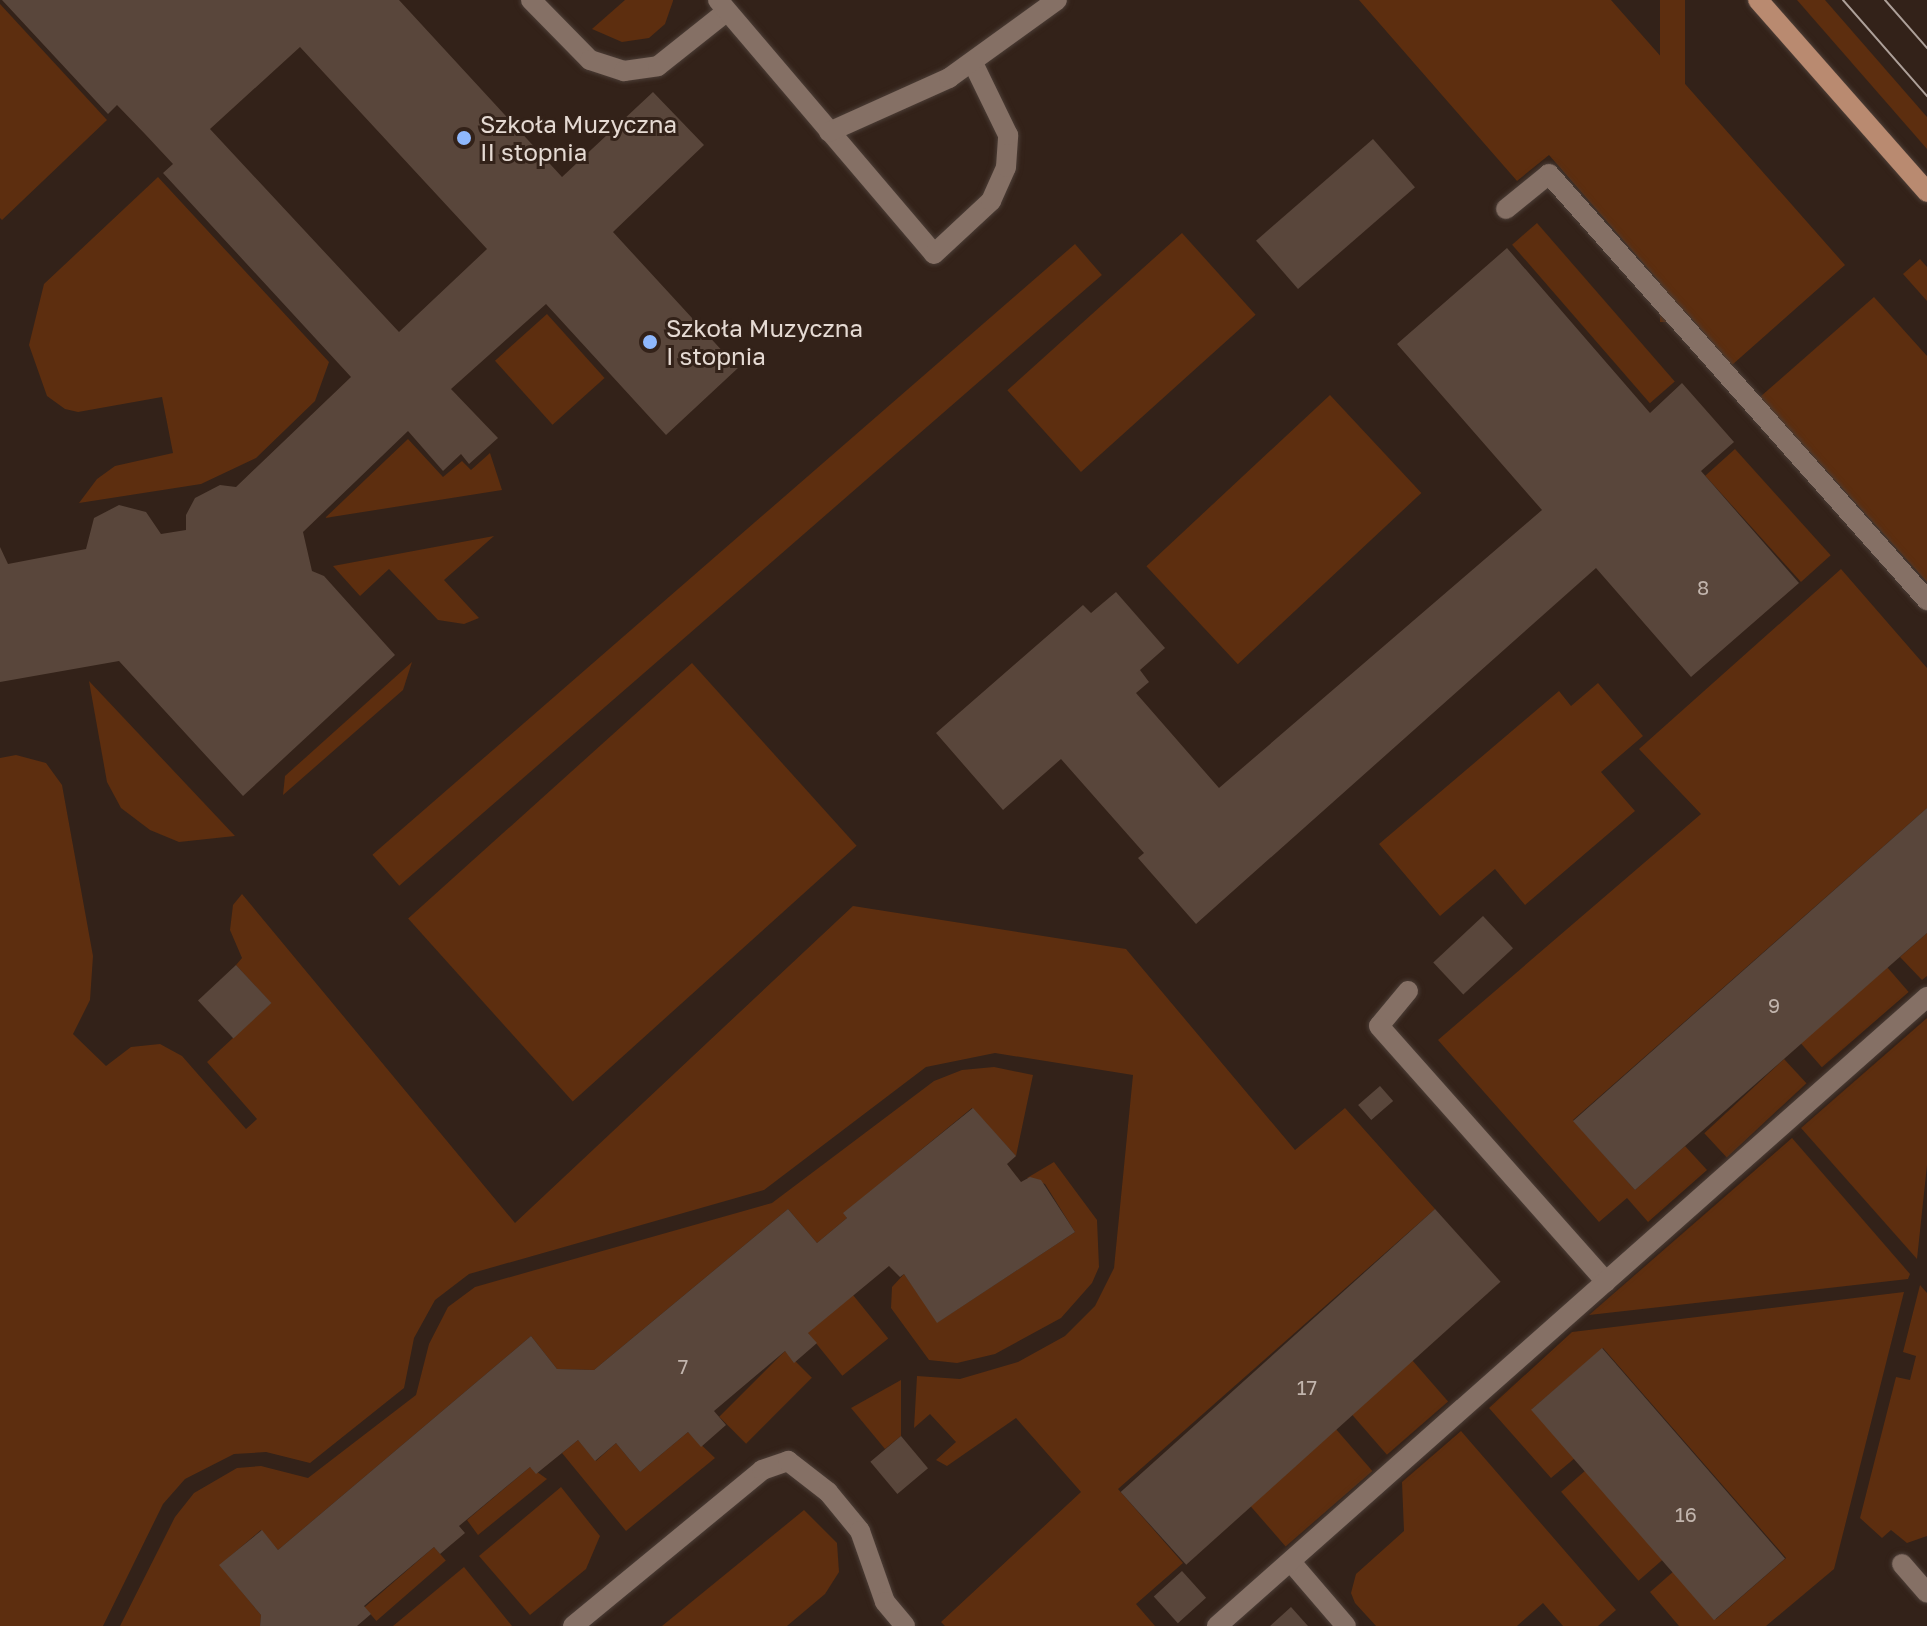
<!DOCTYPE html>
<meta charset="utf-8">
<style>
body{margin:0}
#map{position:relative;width:1927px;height:1626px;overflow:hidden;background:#332219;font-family:"Golos Text",sans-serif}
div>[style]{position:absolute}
.green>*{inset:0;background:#5d2e0f;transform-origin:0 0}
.building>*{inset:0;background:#59463b;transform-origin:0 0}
.roads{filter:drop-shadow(0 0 2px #4b3d36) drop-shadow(0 0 2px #4b3d36)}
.lane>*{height:20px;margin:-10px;padding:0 10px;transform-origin:10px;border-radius:10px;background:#857065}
.street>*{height:20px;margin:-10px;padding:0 10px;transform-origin:10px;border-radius:10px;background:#857065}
.primary>*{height:20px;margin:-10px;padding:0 10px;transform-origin:10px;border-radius:10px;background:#b98a70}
.tram>*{height:2px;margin:-1px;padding:0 1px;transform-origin:1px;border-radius:1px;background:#ada099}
.dots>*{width:22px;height:22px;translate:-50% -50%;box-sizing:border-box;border:4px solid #332219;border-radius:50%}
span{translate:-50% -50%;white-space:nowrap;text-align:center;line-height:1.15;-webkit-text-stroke:6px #332219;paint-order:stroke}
.number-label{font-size:20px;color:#c2b5ad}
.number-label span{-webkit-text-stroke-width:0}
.poi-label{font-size:24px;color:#e5dad3}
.left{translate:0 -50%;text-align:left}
</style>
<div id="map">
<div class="green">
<div style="clip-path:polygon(625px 0,673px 0,673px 1px,665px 24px,649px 38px,622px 42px,592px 29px)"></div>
<div style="clip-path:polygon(1359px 0,1611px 0,1845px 265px,1732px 365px,1549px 155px,1517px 181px)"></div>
<div style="left:1660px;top:0;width:25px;height:322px"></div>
<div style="clip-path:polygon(1797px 0,1825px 0,1927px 117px,1927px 149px)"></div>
<div style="clip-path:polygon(0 4px,107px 120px,2px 220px,0 218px)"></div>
<div style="clip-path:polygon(158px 177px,329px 362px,315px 401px,256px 458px,201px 484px,79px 503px,97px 479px,115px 466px,173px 453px,162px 397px,78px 412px,65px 409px,47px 396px,29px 345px,44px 284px)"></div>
<div style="left:1537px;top:223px;width:210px;height:33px;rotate:49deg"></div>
<div style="left:1182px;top:233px;width:110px;height:235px;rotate:48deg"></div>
<div style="left:1075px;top:244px;width:41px;height:931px;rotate:49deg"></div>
<div style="clip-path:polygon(1920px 259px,1927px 267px,1927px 301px,1903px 274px)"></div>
<div style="clip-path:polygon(1874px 297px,1927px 356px,1927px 582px,1760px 397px)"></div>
<div style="left:547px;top:314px;width:86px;height:70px;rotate:48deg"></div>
<div style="left:1330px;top:395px;width:134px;height:251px;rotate:47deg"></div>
<div style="clip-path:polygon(408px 439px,443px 477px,462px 461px,471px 470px,490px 453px,502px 490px,325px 518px)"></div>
<div style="left:1735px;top:449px;width:143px;height:40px;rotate:48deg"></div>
<div style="clip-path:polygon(494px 536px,444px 580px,479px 618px,464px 624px,438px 620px,389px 569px,360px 596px,333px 566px)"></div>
<div style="clip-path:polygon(1841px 569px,1927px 668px,1927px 808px,1573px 1120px,1635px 1190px,1685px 1146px,1707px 1170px,1648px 1222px,1627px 1198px,1599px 1222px,1438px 1040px,1701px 814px,1639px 749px)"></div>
<div style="clip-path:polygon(412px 662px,403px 690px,283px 795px,285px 776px)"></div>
<div style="left:692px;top:663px;width:246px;height:382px;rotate:48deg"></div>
<div style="clip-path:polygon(89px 681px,235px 836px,179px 842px,150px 830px,121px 808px,107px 782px)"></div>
<div style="clip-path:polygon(1598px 683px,1643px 736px,1601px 772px,1635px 811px,1525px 905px,1495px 869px,1440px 916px,1379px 844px,1559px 691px,1571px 706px)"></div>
<div style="clip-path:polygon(16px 755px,46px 763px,62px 785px,93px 956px,90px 1000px,73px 1034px,106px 1066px,131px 1047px,160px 1044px,182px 1056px,246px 1129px,257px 1119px,207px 1062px,271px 1003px,236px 965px,242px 958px,230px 930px,233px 905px,242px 894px,515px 1223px,853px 906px,1126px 949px,1295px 1150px,1345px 1108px,1435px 1209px,1118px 1489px,1183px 1563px,1136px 1604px,1155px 1626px,945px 1626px,941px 1622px,1081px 1492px,1016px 1418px,947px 1466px,936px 1460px,956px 1442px,930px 1414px,914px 1428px,917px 1376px,960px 1379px,1018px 1362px,1065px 1336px,1095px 1306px,1114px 1268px,1133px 1075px,995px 1053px,926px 1067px,764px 1190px,469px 1274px,435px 1300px,414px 1338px,404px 1388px,310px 1463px,266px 1452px,234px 1454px,185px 1479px,163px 1504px,103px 1626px,0 1626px,0 758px)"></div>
<div style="clip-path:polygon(1927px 933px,1927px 976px,1922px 980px,1900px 957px)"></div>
<div style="left:1887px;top:967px;width:33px;height:115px;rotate:49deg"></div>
<div style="clip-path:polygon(1927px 1018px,1927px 1165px,1917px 1259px,1801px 1128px)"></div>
<div style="left:1784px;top:1059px;width:33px;height:109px;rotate:47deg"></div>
<div style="clip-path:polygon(994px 1067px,1033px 1075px,1016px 1156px,972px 1108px,844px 1213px,847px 1218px,817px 1243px,788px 1209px,594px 1370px,557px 1369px,531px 1336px,278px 1550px,261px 1530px,220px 1565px,261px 1615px,260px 1626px,120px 1626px,175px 1517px,194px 1493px,237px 1468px,261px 1466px,308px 1478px,416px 1395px,429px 1344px,448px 1307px,475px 1287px,772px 1203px,934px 1081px,962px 1070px)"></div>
<div style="clip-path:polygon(1792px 1138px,1910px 1274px,1908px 1279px,1589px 1315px)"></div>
<div style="clip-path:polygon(1054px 1162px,1097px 1220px,1099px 1267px,1092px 1283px,1061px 1318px,995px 1354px,957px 1363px,929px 1360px,891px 1308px,892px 1287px,904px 1274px,938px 1322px,1075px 1232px,1045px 1184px,1027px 1178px)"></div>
<div style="clip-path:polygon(1920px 1285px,1927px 1293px,1927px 1536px,1907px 1543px,1891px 1530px,1882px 1538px,1860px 1518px,1896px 1377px,1910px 1380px,1916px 1356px,1903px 1352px)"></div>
<div style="clip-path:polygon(1904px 1292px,1834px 1569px,1766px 1626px,1679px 1626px,1650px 1592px,1674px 1571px,1716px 1619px,1786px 1558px,1603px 1348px,1532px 1409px,1575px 1458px,1551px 1478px,1489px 1408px,1572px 1332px)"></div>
<div style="left:853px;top:1295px;width:56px;height:59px;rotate:51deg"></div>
<div style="left:785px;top:1351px;width:38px;height:93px;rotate:45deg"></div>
<div style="left:1412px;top:1360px;width:55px;height:81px;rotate:49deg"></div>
<div style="clip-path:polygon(901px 1380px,901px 1436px,885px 1449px,851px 1408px)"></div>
<div style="left:1335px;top:1428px;width:57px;height:115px;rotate:49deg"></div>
<div style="clip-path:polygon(1461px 1431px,1616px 1610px,1598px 1626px,1563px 1626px,1543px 1603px,1517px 1626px,1376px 1626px,1355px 1603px,1351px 1593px,1356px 1574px,1404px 1531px,1402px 1482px)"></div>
<div style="clip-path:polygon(688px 1432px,715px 1458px,626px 1531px,562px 1453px,578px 1440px,596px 1461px,616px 1443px,640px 1472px)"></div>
<div style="clip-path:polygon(530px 1467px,547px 1479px,478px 1535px,467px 1520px)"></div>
<div style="left:1586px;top:1470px;width:118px;height:33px;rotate:49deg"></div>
<div style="clip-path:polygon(561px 1487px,600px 1536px,586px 1569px,530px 1615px,479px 1556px)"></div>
<div style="clip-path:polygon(804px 1510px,837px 1543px,839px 1572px,825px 1594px,787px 1626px,662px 1626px)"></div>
<div style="left:434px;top:1547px;width:18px;height:92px;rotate:49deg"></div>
<div style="clip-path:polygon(464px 1567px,512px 1626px,393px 1626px)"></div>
</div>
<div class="building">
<div style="clip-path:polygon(evenodd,2px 0,399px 0,562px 177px,653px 92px,704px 145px,613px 232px,738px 368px,666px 435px,546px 304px,451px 389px,498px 438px,469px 464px,461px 454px,443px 471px,408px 431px,303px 532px,312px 571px,324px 576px,395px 655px,243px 796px,119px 661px,0 682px,0 547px,8px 564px,86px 549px,94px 518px,119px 505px,146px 512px,161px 534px,186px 530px,186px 515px,195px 498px,220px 485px,236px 487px,351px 377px,163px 173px,173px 164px,145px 134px,117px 105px,108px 114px,2px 0,300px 47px,487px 249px,399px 332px,210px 129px,300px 47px)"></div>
<div style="left:1373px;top:139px;width:64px;height:155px;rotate:49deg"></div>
<div style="clip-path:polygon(1507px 248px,1650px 413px,1682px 383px,1734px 442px,1701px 471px,1799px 583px,1691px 677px,1596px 568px,1196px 924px,1138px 858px,1144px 853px,1061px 759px,1003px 810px,936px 733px,1083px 605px,1091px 613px,1116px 592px,1165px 648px,1140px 670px,1149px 682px,1136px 693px,1219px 788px,1542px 510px,1397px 344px)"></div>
<div style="clip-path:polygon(1927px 808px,1927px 933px,1635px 1190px,1573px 1121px)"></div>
<div style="left:1483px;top:916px;width:44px;height:68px;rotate:47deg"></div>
<div style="left:236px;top:965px;width:52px;height:52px;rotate:47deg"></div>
<div style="left:1380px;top:1086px;width:20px;height:29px;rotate:49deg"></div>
<div style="clip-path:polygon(973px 1108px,1016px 1156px,1007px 1164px,1021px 1182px,1030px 1177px,1041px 1180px,1075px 1232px,937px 1323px,904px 1274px,900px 1277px,889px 1266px,808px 1333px,817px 1343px,794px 1363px,785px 1351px,714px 1411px,726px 1425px,701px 1447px,688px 1432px,640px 1472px,616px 1443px,595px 1461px,578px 1440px,536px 1474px,530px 1467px,459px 1526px,465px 1533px,440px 1554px,434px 1547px,364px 1606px,371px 1614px,357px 1626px,260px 1626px,261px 1615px,219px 1565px,262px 1530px,278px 1550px,531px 1336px,557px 1369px,594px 1370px,788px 1209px,817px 1243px,847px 1218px,843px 1213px)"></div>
<div style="left:1435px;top:1209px;width:98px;height:423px;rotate:48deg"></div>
<div style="left:1602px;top:1348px;width:279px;height:94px;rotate:49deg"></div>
<div style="left:901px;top:1436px;width:42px;height:40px;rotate:50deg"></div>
<div style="left:1182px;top:1571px;width:36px;height:38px;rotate:48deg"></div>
<div style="clip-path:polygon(1291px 1607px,1308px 1626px,1270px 1626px)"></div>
</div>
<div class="roads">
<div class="lane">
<div style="left:531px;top:0;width:84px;rotate:45.5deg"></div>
<div style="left:590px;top:60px;width:36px;rotate:18deg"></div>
<div style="left:624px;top:71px;width:34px;rotate:-8deg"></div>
<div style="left:658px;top:66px;width:87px;rotate:-38.5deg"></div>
<div style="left:718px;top:0;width:333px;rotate:49.6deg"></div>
<div style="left:934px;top:254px;width:78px;rotate:-42.9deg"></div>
<div style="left:991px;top:201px;width:37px;rotate:-66deg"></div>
<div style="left:1006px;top:167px;width:32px;rotate:-86deg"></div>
<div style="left:1008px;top:135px;width:80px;rotate:-115.9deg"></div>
<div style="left:829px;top:132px;width:132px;rotate:-24.2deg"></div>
<div style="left:949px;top:78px;width:133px;rotate:-35.8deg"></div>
<div style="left:1408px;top:991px;width:45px;rotate:129.6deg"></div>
<div style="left:1379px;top:1026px;width:342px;rotate:48.4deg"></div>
<div style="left:1902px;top:1564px;width:38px;rotate:49deg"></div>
</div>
<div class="street">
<div style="left:1506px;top:209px;width:55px;rotate:-39.1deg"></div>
<div style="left:1549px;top:174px;width:570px;rotate:48.42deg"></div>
<div style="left:1291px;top:1562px;width:84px;rotate:49.3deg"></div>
<div style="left:573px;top:1626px;width:245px;rotate:-39.5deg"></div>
<div style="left:762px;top:1470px;width:28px;rotate:-19deg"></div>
<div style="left:788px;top:1461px;width:51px;rotate:37.8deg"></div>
<div style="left:828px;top:1492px;width:50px;rotate:50.6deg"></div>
<div style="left:860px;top:1531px;width:75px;rotate:70.6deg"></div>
<div style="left:885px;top:1602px;width:31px;rotate:50deg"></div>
<div style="left:1217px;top:1626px;width:949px;rotate:-41.54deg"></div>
</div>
<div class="primary">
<div style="left:1758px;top:0;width:256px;rotate:48.6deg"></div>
</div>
</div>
<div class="tram">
<div style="left:1843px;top:0;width:128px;rotate:48.8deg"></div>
<div style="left:1885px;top:0;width:64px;rotate:48.8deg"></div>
</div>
<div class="dots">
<div style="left:464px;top:138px;background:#8fb8fd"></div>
<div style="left:650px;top:342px;background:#8fb8fd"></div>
</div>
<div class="number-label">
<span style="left:1703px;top:587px">8</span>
<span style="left:1774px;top:1005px">9</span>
<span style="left:683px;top:1366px">7</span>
<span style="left:1307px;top:1387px">17</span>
<span style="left:1686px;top:1514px">16</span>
</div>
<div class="poi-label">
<span class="left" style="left:480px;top:138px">Szkoła Muzyczna<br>II stopnia</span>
<span class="left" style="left:666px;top:342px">Szkoła Muzyczna<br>I stopnia</span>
</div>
</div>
